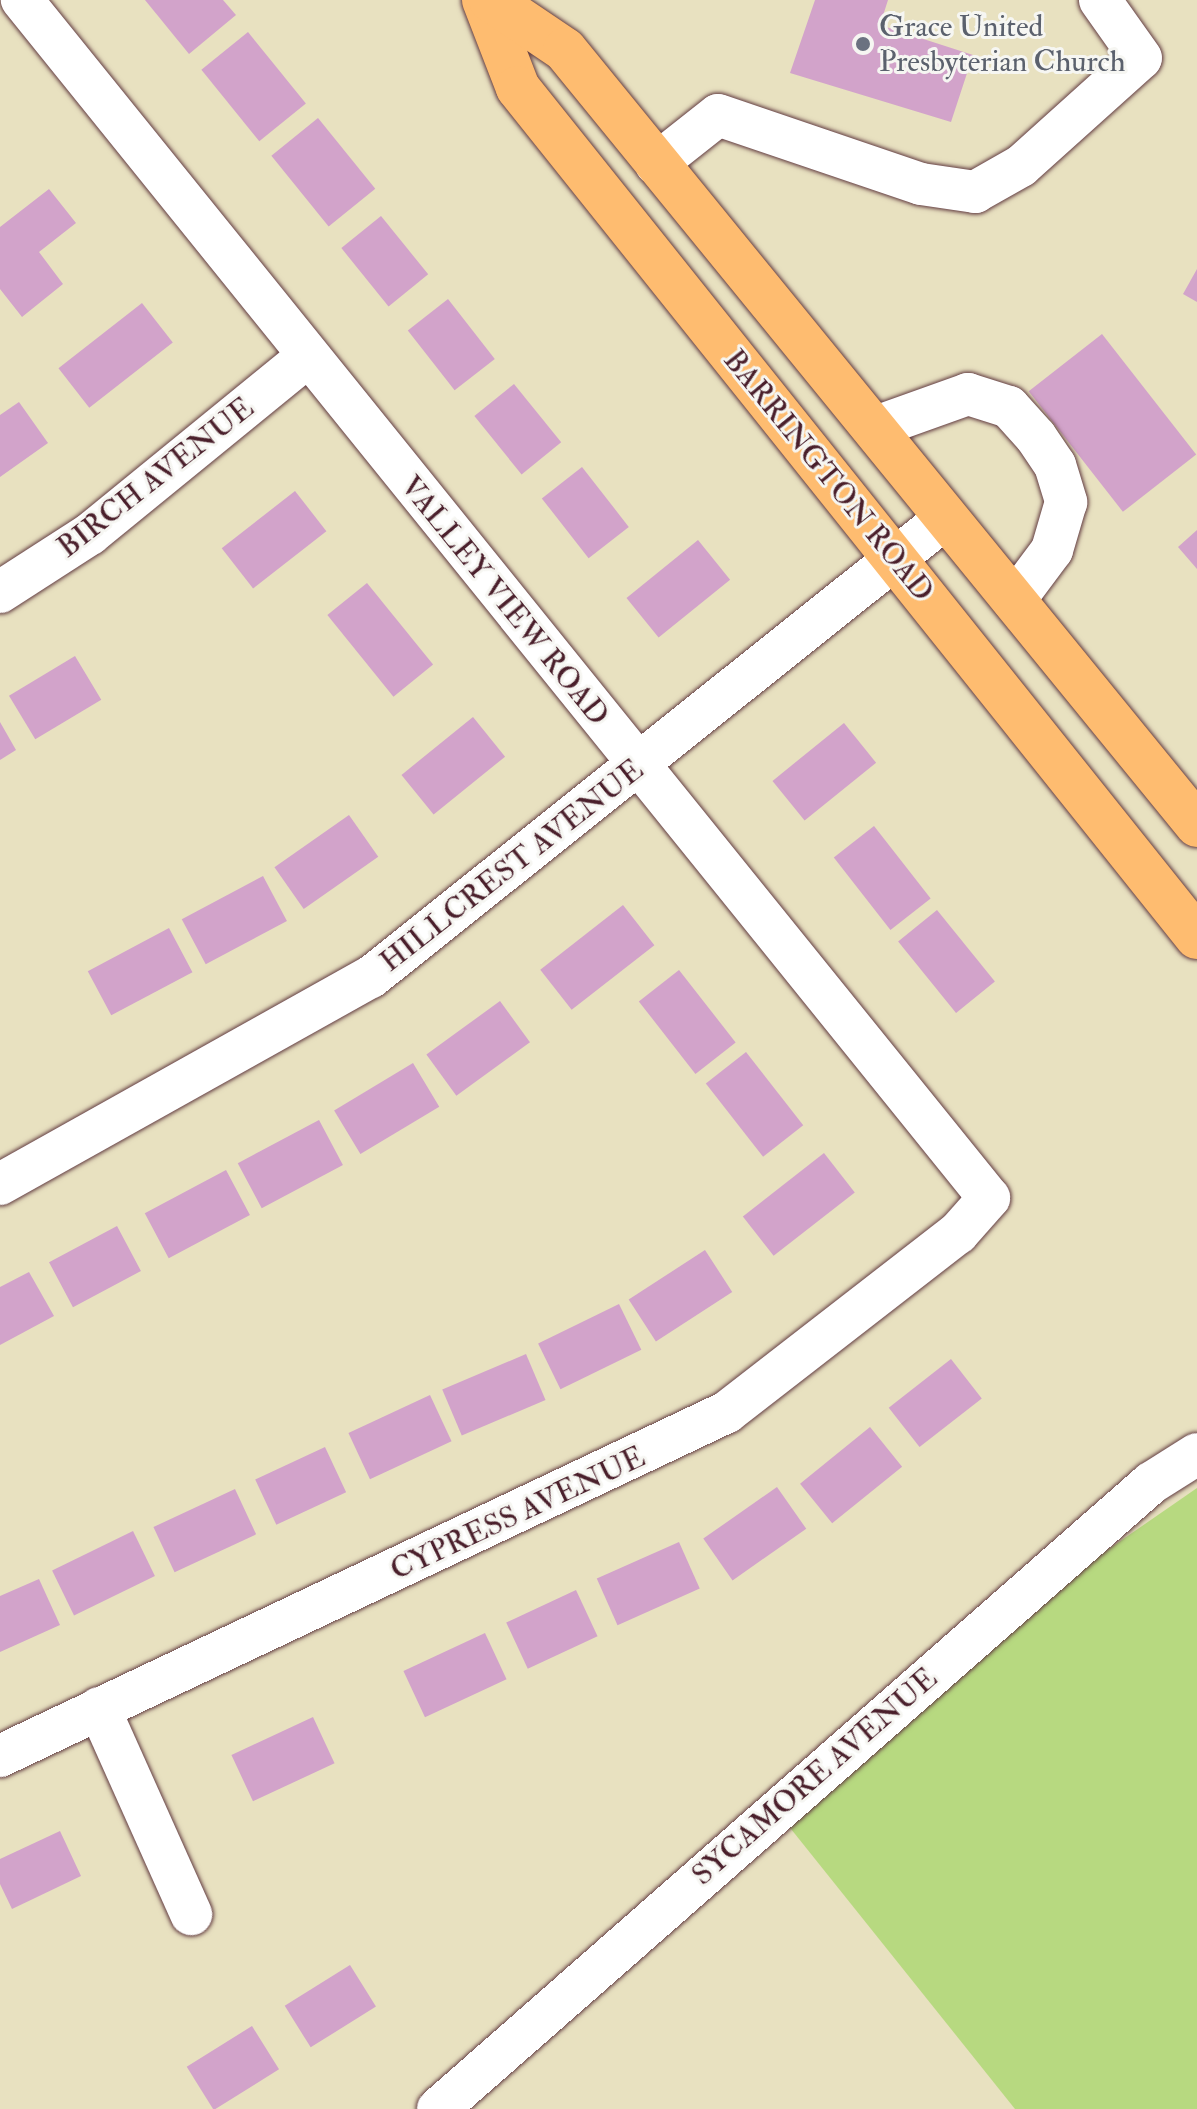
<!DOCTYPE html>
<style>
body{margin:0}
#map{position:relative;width:1197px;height:2109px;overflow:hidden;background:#e8e1c0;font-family:"IM FELL Double Pica",serif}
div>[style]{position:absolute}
.green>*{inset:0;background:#b7d980}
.building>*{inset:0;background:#d2a3ca;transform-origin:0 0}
.roads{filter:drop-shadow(0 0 2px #623c41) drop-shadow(0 0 2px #623c41)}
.minor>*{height:42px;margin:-21px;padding:0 21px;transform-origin:21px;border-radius:21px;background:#fff}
.major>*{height:44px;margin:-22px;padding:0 22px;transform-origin:22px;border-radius:22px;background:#febc70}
.dots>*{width:22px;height:22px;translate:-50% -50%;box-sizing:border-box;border:4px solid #f6f6f2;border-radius:50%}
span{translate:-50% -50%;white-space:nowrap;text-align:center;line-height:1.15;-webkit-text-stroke:6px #f6f6f2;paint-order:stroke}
.worship-label{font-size:30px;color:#5b616d}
.left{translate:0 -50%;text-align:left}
.street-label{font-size:30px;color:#4a1f2b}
</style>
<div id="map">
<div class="green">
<div style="clip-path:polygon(1197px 1488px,1197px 2109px,1015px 2109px,787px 1824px,1077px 1571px)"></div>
</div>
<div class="building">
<div style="clip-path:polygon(145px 0,223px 0,236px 15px,189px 54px)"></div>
<div style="clip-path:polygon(815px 0,888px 0,880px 25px,973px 55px,951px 122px,790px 73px)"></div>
<div style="left:248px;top:32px;width:92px;height:60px;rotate:51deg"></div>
<div style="left:318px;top:118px;width:91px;height:60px;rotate:51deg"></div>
<div style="clip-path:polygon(49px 189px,76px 223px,39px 252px,63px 284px,22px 317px,0 289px,0 227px)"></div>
<div style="left:381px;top:216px;width:75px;height:51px;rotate:51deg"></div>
<div style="clip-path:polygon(1197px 269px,1197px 302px,1183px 294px)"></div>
<div style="left:448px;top:299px;width:76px;height:51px;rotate:52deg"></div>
<div style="left:142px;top:303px;width:50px;height:106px;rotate:52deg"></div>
<div style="left:1102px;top:334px;width:153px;height:93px;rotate:52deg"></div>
<div style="left:514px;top:384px;width:75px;height:51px;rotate:51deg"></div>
<div style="clip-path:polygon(19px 402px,48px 443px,0 477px,0 415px)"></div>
<div style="left:582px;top:467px;width:76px;height:51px;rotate:52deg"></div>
<div style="left:295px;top:491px;width:51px;height:93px;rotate:52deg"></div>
<div style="clip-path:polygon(1197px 530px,1197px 569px,1178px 547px)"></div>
<div style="left:698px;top:540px;width:51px;height:92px;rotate:51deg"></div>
<div style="left:367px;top:583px;width:105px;height:51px;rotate:51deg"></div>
<div style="left:75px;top:656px;width:51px;height:77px;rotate:59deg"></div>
<div style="left:473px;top:717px;width:51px;height:92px;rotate:51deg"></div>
<div style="clip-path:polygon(0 722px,16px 750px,0 760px)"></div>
<div style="left:844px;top:723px;width:51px;height:92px;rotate:51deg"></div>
<div style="left:349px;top:815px;width:51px;height:91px;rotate:55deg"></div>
<div style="left:874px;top:826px;width:92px;height:51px;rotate:52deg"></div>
<div style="left:263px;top:876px;width:51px;height:92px;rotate:62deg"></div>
<div style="left:623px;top:905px;width:51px;height:105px;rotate:52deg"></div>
<div style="left:937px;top:910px;width:92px;height:50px;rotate:51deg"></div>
<div style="left:169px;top:928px;width:50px;height:92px;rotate:62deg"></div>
<div style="left:679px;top:970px;width:92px;height:51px;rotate:52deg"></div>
<div style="left:500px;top:1001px;width:51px;height:91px;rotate:54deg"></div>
<div style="left:746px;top:1052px;width:93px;height:51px;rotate:52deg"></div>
<div style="left:413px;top:1063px;width:51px;height:92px;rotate:59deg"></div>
<div style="left:319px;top:1120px;width:51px;height:92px;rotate:62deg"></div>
<div style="left:824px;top:1153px;width:50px;height:103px;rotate:52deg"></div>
<div style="left:226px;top:1170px;width:51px;height:92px;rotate:62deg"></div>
<div style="left:117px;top:1226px;width:51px;height:77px;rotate:62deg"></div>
<div style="left:705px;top:1250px;width:50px;height:91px;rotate:57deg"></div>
<div style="clip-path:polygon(29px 1272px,54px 1316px,0 1345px,0 1287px)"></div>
<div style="left:619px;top:1304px;width:51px;height:90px;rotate:64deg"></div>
<div style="left:526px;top:1354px;width:50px;height:91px;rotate:67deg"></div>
<div style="left:951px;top:1359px;width:50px;height:79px;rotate:52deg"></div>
<div style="left:430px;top:1395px;width:51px;height:90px;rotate:65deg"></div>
<div style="left:870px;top:1427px;width:51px;height:90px;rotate:51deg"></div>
<div style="left:325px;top:1447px;width:50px;height:77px;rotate:65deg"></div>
<div style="left:777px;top:1487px;width:51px;height:90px;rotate:55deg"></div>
<div style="left:235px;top:1489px;width:50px;height:90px;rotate:65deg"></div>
<div style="left:133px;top:1531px;width:50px;height:90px;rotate:64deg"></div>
<div style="left:679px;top:1542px;width:51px;height:90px;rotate:66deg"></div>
<div style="clip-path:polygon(39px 1579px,60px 1625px,0 1652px,0 1596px)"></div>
<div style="left:576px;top:1590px;width:51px;height:77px;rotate:65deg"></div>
<div style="left:485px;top:1633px;width:51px;height:90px;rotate:65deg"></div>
<div style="left:313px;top:1717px;width:51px;height:90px;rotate:65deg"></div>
<div style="clip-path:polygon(60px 1831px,81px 1876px,12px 1909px,0 1884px,0 1859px)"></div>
<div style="left:350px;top:1965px;width:49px;height:77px;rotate:58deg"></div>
<div style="left:252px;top:2026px;width:51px;height:77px;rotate:58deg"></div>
</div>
<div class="roads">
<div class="minor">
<div style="left:656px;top:164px;width:79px;rotate:-38.3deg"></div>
<div style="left:718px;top:115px;width:214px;rotate:18.8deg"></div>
<div style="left:921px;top:184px;width:55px;rotate:8.4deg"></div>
<div style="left:975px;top:192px;width:53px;rotate:-29.5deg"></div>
<div style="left:1021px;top:166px;width:161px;rotate:-42deg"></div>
<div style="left:1141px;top:58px;width:71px;rotate:-125.3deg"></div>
<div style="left:873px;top:428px;width:101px;rotate:-19.7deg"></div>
<div style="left:968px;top:394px;width:43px;rotate:17.6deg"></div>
<div style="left:1009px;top:407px;width:40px;rotate:48deg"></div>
<div style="left:1036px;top:437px;width:34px;rotate:56deg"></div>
<div style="left:1055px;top:465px;width:39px;rotate:73deg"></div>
<div style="left:1066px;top:502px;width:50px;rotate:106.3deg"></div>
<div style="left:1052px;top:550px;width:64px;rotate:126.7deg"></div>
<div style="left:0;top:592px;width:107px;rotate:-32.8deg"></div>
<div style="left:90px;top:534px;width:280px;rotate:-39.2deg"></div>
<div style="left:0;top:1184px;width:425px;rotate:-29.2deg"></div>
<div style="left:371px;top:977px;width:736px;rotate:-38.6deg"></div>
<div style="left:99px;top:1708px;width:226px;rotate:65.9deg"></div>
<div style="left:0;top:1756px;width:804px;rotate:-25.32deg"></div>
<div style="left:727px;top:1412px;width:292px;rotate:-37.8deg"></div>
<div style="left:958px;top:1233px;width:47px;rotate:-48.5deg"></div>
<div style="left:989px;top:1198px;width:1540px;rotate:-128.91deg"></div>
<div style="left:438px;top:2109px;width:949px;rotate:-41.28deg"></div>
<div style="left:1151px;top:1483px;width:54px;rotate:-32.2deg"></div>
</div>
<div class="major">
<div style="left:484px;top:0;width:94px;rotate:68.9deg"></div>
<div style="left:518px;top:88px;width:1087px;rotate:51.35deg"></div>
<div style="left:491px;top:0;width:89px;rotate:34deg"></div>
<div style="left:565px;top:50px;width:1000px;rotate:50.8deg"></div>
</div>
</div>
<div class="dots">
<div style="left:863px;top:44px;background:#6b7280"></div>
</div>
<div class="worship-label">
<span class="left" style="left:879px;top:44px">Grace United<br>Presbyterian Church</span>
</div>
<div class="street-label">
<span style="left:828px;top:476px;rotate:51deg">BARRINGTON ROAD</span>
<span style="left:156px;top:478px;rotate:-38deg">BIRCH AVENUE</span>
<span style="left:504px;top:601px;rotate:51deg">VALLEY VIEW ROAD</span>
<span style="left:512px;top:866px;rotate:-38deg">HILLCREST AVENUE</span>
<span style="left:518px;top:1514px;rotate:-25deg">CYPRESS AVENUE</span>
<span style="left:815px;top:1777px;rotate:-41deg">SYCAMORE AVENUE</span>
</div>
</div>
